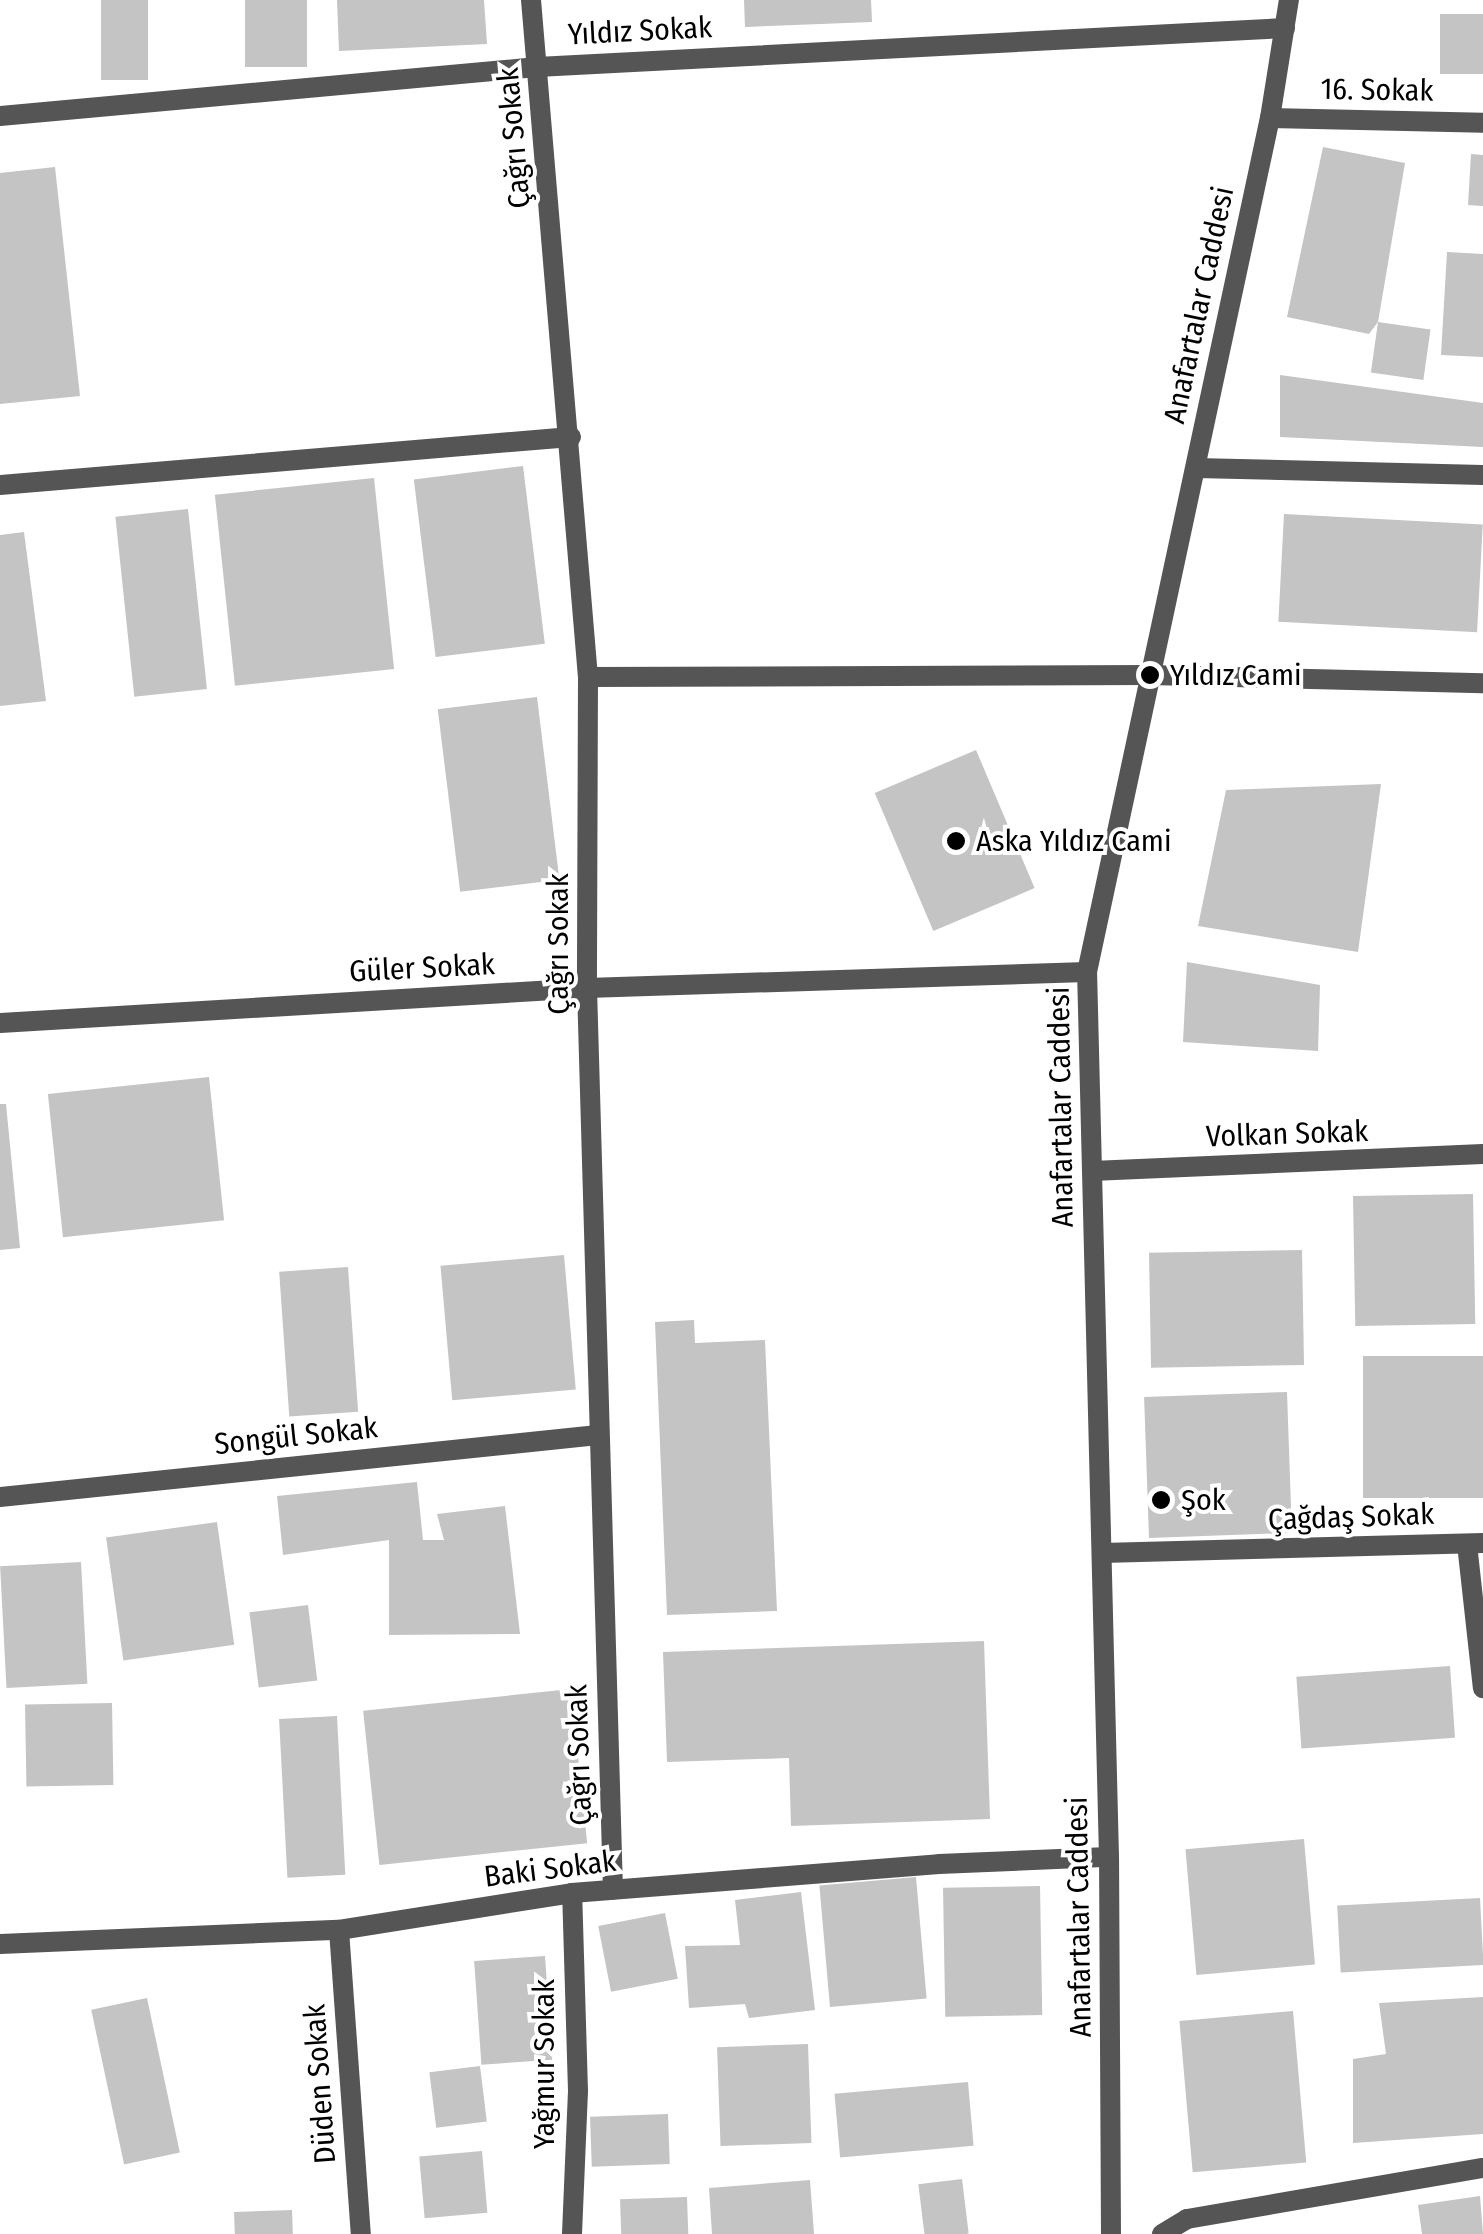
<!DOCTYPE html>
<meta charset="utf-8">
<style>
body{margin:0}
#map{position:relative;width:1483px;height:2234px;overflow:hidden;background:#fff;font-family:"Fira Sans Condensed",sans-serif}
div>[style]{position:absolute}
.building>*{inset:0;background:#c4c4c4;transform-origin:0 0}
.minor>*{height:20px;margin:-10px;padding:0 10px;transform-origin:10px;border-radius:10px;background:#555}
.tertiary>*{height:20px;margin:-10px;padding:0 10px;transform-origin:10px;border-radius:10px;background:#555}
.dots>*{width:28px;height:28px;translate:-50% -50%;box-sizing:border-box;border:5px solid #fff;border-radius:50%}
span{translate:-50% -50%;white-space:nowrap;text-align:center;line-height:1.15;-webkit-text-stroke:8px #fff;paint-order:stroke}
.street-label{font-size:30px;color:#000}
.poi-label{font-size:30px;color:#000}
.left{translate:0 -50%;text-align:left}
</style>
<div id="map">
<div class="building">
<div style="left:101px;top:0;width:47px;height:80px"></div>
<div style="left:245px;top:0;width:62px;height:67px"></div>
<div style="clip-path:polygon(337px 0,484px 0,487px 44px,339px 51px)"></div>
<div style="clip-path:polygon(744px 0,871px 0,872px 22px,745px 27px)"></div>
<div style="left:1440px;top:14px;width:43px;height:60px"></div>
<div style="clip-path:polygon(1323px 147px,1405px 163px,1378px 322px,1369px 334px,1287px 317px)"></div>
<div style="clip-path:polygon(1471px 154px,1483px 155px,1483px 206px,1468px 205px)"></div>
<div style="clip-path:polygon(55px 167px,80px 396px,0 404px,0 173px)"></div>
<div style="clip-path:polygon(1447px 252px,1483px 254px,1483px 357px,1441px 355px)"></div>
<div style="left:1378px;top:322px;width:53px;height:51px;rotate:8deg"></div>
<div style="clip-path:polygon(1280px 375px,1483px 403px,1483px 447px,1280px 437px)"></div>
<div style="left:523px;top:466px;width:179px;height:110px;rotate:83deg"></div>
<div style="left:374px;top:478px;width:192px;height:160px;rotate:84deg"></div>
<div style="left:188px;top:509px;width:181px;height:73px;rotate:84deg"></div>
<div style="left:1284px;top:514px;width:199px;height:108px;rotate:3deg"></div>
<div style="clip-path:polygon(24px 532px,46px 701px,0 706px,0 535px)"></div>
<div style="left:537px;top:697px;width:184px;height:100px;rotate:83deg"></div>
<div style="left:976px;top:750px;width:150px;height:110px;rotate:67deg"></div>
<div style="clip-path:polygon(1381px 784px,1358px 952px,1198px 926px,1226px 790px)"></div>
<div style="clip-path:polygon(1187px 962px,1320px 985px,1318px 1051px,1183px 1042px)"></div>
<div style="left:209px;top:1077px;width:144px;height:162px;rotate:84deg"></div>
<div style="clip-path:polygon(0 1104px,6px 1104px,20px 1248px,0 1250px)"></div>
<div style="left:1473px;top:1194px;width:130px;height:120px;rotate:89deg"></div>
<div style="left:1302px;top:1250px;width:115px;height:153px;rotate:89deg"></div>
<div style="left:564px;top:1255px;width:135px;height:124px;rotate:85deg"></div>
<div style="left:348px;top:1267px;width:145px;height:69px;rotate:86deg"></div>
<div style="clip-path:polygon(694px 1320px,695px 1343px,765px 1340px,777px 1611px,667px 1615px,655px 1322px)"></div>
<div style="left:1483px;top:1356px;width:142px;height:120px;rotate:90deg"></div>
<div style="left:1287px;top:1392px;width:141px;height:143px;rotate:88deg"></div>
<div style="clip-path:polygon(417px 1482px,423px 1540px,444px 1540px,437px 1514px,505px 1506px,520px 1634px,389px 1635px,389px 1540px,283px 1555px,277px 1496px)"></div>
<div style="left:217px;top:1522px;width:124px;height:112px;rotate:82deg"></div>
<div style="left:81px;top:1562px;width:122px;height:81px;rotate:87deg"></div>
<div style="left:308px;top:1605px;width:76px;height:59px;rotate:83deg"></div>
<div style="clip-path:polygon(984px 1641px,990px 1819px,791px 1826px,789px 1758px,667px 1762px,663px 1652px)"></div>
<div style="left:1450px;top:1666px;width:72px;height:154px;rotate:86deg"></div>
<div style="left:571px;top:1689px;width:155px;height:209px;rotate:84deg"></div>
<div style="left:112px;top:1703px;width:82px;height:87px;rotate:89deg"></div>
<div style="left:337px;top:1716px;width:159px;height:58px;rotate:87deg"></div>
<div style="left:1304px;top:1839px;width:126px;height:119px;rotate:85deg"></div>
<div style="left:916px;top:1877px;width:122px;height:97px;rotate:85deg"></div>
<div style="left:1040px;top:1886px;width:129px;height:97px;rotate:89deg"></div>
<div style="clip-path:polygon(801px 1892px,815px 2010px,749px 2018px,745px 2004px,689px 2008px,685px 1946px,740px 1945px,735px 1900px)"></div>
<div style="left:1480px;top:1898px;width:67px;height:143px;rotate:87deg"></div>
<div style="left:665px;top:1913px;width:67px;height:68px;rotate:79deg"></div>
<div style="left:545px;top:1956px;width:104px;height:71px;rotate:86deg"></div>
<div style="clip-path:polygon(1483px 1997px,1483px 2134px,1353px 2143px,1353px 2059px,1386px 2054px,1379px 2003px)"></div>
<div style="left:147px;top:1998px;width:158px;height:57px;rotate:78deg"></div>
<div style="left:1293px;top:2011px;width:152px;height:114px;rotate:85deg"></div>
<div style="left:808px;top:2044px;width:99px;height:91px;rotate:88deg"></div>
<div style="left:480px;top:2066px;width:56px;height:51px;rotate:83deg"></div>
<div style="left:968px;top:2082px;width:64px;height:134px;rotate:85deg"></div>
<div style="left:668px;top:2114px;width:50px;height:78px;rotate:88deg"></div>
<div style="left:482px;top:2151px;width:62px;height:63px;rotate:85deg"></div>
<div style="left:962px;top:2179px;width:55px;height:44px;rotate:83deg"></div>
<div style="clip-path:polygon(810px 2180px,814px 2234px,712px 2234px,709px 2188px)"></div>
<div style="clip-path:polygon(1480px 2196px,1483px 2234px,1422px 2234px,1418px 2205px)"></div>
<div style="left:687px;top:2197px;width:37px;height:67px;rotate:88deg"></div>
<div style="left:292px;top:2210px;width:24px;height:58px;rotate:88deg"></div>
</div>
<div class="minor">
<div style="left:531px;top:0;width:679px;rotate:85.19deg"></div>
<div style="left:588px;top:677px;width:311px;rotate:90.2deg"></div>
<div style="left:587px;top:988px;width:902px;rotate:88.35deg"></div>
<div style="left:0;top:116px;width:539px;rotate:-5.21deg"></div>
<div style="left:537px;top:67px;width:749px;rotate:-2.98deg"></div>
<div style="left:1270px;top:118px;width:213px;rotate:1.3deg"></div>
<div style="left:1196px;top:468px;width:287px;rotate:1.4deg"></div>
<div style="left:0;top:485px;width:573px;rotate:-4.81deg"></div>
<div style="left:588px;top:677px;width:562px;rotate:-0.2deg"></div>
<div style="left:0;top:1023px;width:588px;rotate:-3.41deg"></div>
<div style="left:587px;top:988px;width:500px;rotate:-1.83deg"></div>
<div style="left:1092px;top:1171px;width:391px;rotate:-2.5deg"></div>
<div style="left:0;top:1497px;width:601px;rotate:-5.92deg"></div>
<div style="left:1467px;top:1544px;width:145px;rotate:83.7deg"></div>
<div style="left:1102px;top:1553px;width:381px;rotate:-1.5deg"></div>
<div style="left:339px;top:1930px;width:305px;rotate:85.9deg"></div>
<div style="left:0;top:1944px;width:339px;rotate:-2.4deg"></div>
<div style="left:339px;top:1930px;width:236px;rotate:-9deg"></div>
<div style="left:572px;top:1893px;width:368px;rotate:-4.5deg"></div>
<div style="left:939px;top:1864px;width:170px;rotate:-2.4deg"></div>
<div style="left:572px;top:2234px;width:143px;rotate:-87.6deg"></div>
<div style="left:578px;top:2091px;width:198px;rotate:-91.7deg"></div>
<div style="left:1162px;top:2234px;width:29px;rotate:-31deg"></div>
<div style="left:1187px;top:2219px;width:300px;rotate:-9.8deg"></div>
</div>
<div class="tertiary">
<div style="left:1150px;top:675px;width:333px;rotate:1.4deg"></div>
<div style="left:1111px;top:2234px;width:377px;rotate:-90.3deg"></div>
<div style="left:1109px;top:1857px;width:885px;rotate:-91.42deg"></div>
<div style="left:1087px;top:972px;width:873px;rotate:-77.91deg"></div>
<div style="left:1270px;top:118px;width:120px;rotate:-80.9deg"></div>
</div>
<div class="dots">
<div style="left:1150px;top:675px;background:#000"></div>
<div style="left:956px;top:841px;background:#000"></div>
<div style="left:1161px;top:1500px;background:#000"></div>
</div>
<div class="street-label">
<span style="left:640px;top:31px;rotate:-3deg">Yıldız Sokak</span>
<span style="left:1377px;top:90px;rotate:1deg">16. Sokak</span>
<span style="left:514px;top:138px;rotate:-95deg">Çağrı Sokak</span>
<span style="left:1199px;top:305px;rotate:-78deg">Anafartalar Caddesi</span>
<span style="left:558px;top:944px;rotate:-90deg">Çağrı Sokak</span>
<span style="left:422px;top:968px;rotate:-3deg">Güler Sokak</span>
<span style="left:1061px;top:1107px;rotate:-91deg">Anafartalar Caddesi</span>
<span style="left:1287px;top:1134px;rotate:-2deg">Volkan Sokak</span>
<span style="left:296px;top:1436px;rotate:-6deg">Songül Sokak</span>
<span style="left:1351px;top:1517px;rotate:-2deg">Çağdaş Sokak</span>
<span style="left:579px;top:1755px;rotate:-92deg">Çağrı Sokak</span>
<span style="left:550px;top:1869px;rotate:-7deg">Baki Sokak</span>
<span style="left:1079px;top:1917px;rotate:-91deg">Anafartalar Caddesi</span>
<span style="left:544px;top:2064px;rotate:-90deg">Yağmur Sokak</span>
<span style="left:320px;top:2084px;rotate:-94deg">Düden Sokak</span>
</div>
<div class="poi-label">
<span class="left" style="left:1170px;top:675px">Yıldız Cami</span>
<span class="left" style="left:976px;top:841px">Aska Yıldız Cami</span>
<span class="left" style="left:1181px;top:1500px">Şok</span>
</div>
</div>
